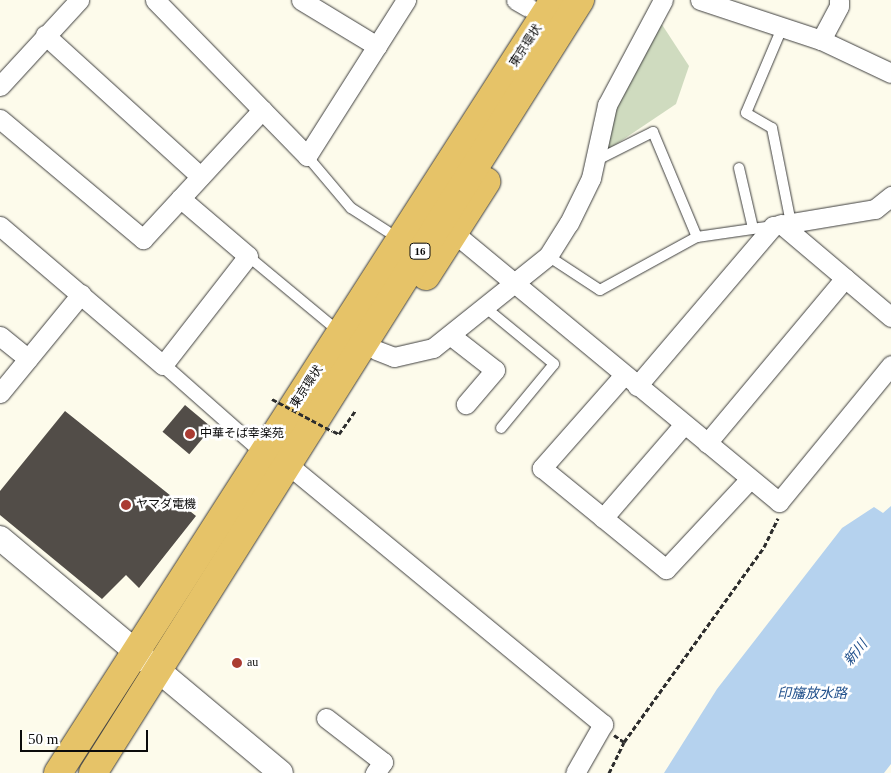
<!DOCTYPE html>
<meta charset="utf-8">
<style>
body{margin:0}
#map{position:relative;width:891px;height:773px;overflow:hidden;background:#fdfbeb;font-family:"Times New Roman","Noto Sans JP",serif}
div>[style]{position:absolute}
.cemetery>*{inset:0;background:#cfdbbf}
.water>*{inset:0;background:#b5d2ee}
.building>*{inset:0;background:#524d48;transform-origin:0 0}
.path>*{height:3px;margin-top:-1.5px;transform-origin:0;background:repeating-linear-gradient(90deg,#2d2d2d 0 5px,transparent 0 7.5px)}
.roads{filter:drop-shadow(0 0 1px #3e3e3e) drop-shadow(0 0 1px #3e3e3e)}
.service>*{height:10px;margin:-5px;padding:0 5px;transform-origin:5px;border-radius:5px;background:#fff}
.pedestrian>*{height:14px;margin:-7px;padding:0 7px;transform-origin:7px;border-radius:7px;background:#fff}
.minor>*{height:19px;margin:-9.5px;padding:0 9.5px;transform-origin:9.5px;border-radius:9.5px;background:#fff}
.tertiary>*{height:24px;margin:-12px;padding:0 12px;transform-origin:12px;border-radius:12px;background:#fff}
.trunk>*{height:28px;margin:-14px;padding:0 14px;transform-origin:14px;border-radius:14px;background:#e6c368}
.path-bridge>*{height:3px;margin-top:-1.5px;transform-origin:0;background:repeating-linear-gradient(90deg,#2d2d2d 0 5px,transparent 0 7.5px)}
.dots>*{width:14px;height:14px;translate:-50% -50%;box-sizing:border-box;border:2px solid #fff;border-radius:50%}
span{translate:-50% -50%;white-space:nowrap;text-align:center;line-height:1.15;-webkit-text-stroke:5px #fff;paint-order:stroke}
.shield-label span{padding:1px 4px;background:#fff;border:1px solid;border-radius:4px;-webkit-text-stroke-width:0}
.shield-label{font-size:11px;color:#0b0b0b;font-weight:700}
.street-label{font-size:12px;color:#0b0b0b}
.poi-label{font-size:12px;color:#0b0b0b}
.left{translate:0 -50%;text-align:left}
.water-label{font-size:14px;color:#23528d;font-style:italic}
.scale{position:absolute;left:20px;top:730px;width:128px;height:22px;box-sizing:border-box;border:2px solid #0b0b0b;border-top:0;padding-left:6px;font-size:15px;line-height:18px;white-space:nowrap;color:#0b0b0b;-webkit-text-stroke:4px #fff;paint-order:stroke}
</style>
<div id="map">
<div class="cemetery">
<div style="clip-path:polygon(659px 20px,689px 66px,676px 104px,606px 151px,610px 119px)"></div>
</div>
<div class="water">
<div style="clip-path:polygon(891px 506px,891px 764px,884px 773px,664px 773px,717px 689px,842px 528px,874px 507px,883px 513px)"></div>
</div>
<div class="building">
<div style="left:185px;top:405px;width:35px;height:35px;rotate:40deg"></div>
<div style="clip-path:polygon(65px 411px,196px 516px,139px 588px,126px 575px,102px 599px,0 515px,0 491px)"></div>
</div>
<div class="path">
<div style="left:333px;top:431px;width:7px;rotate:27deg"></div>
<div style="left:339px;top:434px;width:29px;rotate:-55deg"></div>
<div style="left:614px;top:735px;width:12px;rotate:35deg"></div>
<div style="left:609px;top:773px;width:34px;rotate:-64deg"></div>
<div style="left:624px;top:742px;width:240px;rotate:-54.3deg"></div>
<div style="left:764px;top:547px;width:32px;rotate:-64deg"></div>
</div>
<div class="roads">
<div class="service">
<div style="left:782px;top:28px;width:92px;rotate:113deg"></div>
<div style="left:746px;top:113px;width:30px;rotate:30deg"></div>
<div style="left:772px;top:128px;width:97px;rotate:78.7deg"></div>
<div style="left:307px;top:156px;width:68px;rotate:49.8deg"></div>
<div style="left:351px;top:208px;width:43px;rotate:32.6deg"></div>
<div style="left:595px;top:161px;width:65px;rotate:-26.6deg"></div>
<div style="left:653px;top:132px;width:114px;rotate:67.3deg"></div>
<div style="left:739px;top:168px;width:62px;rotate:76.9deg"></div>
<div style="left:248px;top:256px;width:107px;rotate:39.7deg"></div>
<div style="left:548px;top:256px;width:62px;rotate:33.2deg"></div>
<div style="left:600px;top:290px;width:111px;rotate:-28.7deg"></div>
<div style="left:697px;top:237px;width:77px;rotate:-8.2deg"></div>
<div style="left:486px;top:308px;width:88px;rotate:39.5deg"></div>
<div style="left:554px;top:364px;width:83px;rotate:129.6deg"></div>
</div>
<div class="pedestrian">
<div style="left:163px;top:365px;width:135px;rotate:41.4deg"></div>
</div>
<div class="minor">
<div style="left:155px;top:0;width:218px;rotate:45.7deg"></div>
<div style="left:307px;top:156px;width:185px;rotate:-57.6deg"></div>
<div style="left:301px;top:0;width:89px;rotate:31.2deg"></div>
<div style="left:516px;top:0;width:14px;rotate:30deg"></div>
<div style="left:700px;top:0;width:127px;rotate:18.3deg"></div>
<div style="left:821px;top:40px;width:77px;rotate:25.2deg"></div>
<div style="left:45px;top:35px;width:210px;rotate:42.3deg"></div>
<div style="left:821px;top:40px;width:38px;rotate:-62deg"></div>
<div style="left:839px;top:6px;width:6px;rotate:-90deg"></div>
<div style="left:0;top:86px;width:117px;rotate:-47.4deg"></div>
<div style="left:0;top:119px;width:187px;rotate:40deg"></div>
<div style="left:143px;top:239px;width:176px;rotate:-47.3deg"></div>
<div style="left:781px;top:224px;width:144px;rotate:40.2deg"></div>
<div style="left:0;top:226px;width:214px;rotate:40.5deg"></div>
<div style="left:163px;top:365px;width:138px;rotate:-52.1deg"></div>
<div style="left:248px;top:256px;width:89px;rotate:-139.5deg"></div>
<div style="left:454px;top:233px;width:422px;rotate:39.6deg"></div>
<div style="left:779px;top:502px;width:177px;rotate:-50.7deg"></div>
<div style="left:450px;top:335px;width:57px;rotate:37.9deg"></div>
<div style="left:495px;top:370px;width:45px;rotate:130.5deg"></div>
<div style="left:0;top:336px;width:36px;rotate:39deg"></div>
<div style="left:376px;top:350px;width:19px;rotate:21deg"></div>
<div style="left:394px;top:357px;width:40px;rotate:-13deg"></div>
<div style="left:433px;top:348px;width:147px;rotate:-38.7deg"></div>
<div style="left:548px;top:256px;width:39px;rotate:-58deg"></div>
<div style="left:569px;top:223px;width:50px;rotate:-63.9deg"></div>
<div style="left:591px;top:178px;width:75px;rotate:-77.6deg"></div>
<div style="left:607px;top:105px;width:119px;rotate:-61.9deg"></div>
<div style="left:623px;top:376px;width:123px;rotate:131.4deg"></div>
<div style="left:542px;top:468px;width:160px;rotate:39.2deg"></div>
<div style="left:666px;top:569px;width:123px;rotate:-47deg"></div>
<div style="left:637px;top:386px;width:210px;rotate:-49.6deg"></div>
<div style="left:773px;top:226px;width:103px;rotate:-9.5deg"></div>
<div style="left:875px;top:209px;width:21px;rotate:-39deg"></div>
<div style="left:0;top:393px;width:128px;rotate:-50.7deg"></div>
<div style="left:707px;top:443px;width:215px;rotate:-50.1deg"></div>
<div style="left:286px;top:463px;width:411px;rotate:39.5deg"></div>
<div style="left:603px;top:724px;width:56px;rotate:119.7deg"></div>
<div style="left:603px;top:518px;width:124px;rotate:-49.2deg"></div>
<div style="left:326px;top:718px;width:72px;rotate:37.7deg"></div>
<div style="left:383px;top:762px;width:14px;rotate:126deg"></div>
</div>
<div class="tertiary">
<div style="left:0;top:538px;width:366px;rotate:39.9deg"></div>
</div>
<div class="trunk">
<div style="left:426px;top:276px;width:112px;rotate:-57.4deg"></div>
<div style="left:58px;top:773px;width:918px;rotate:-57.31deg"></div>
<div style="left:93px;top:773px;width:914px;rotate:-57.79deg"></div>
</div>
</div>
<div class="path-bridge">
<div style="left:272px;top:399px;width:68px;rotate:28.1deg"></div>
</div>
<div class="dots">
<div style="left:190px;top:434px;background:#aa3c33"></div>
<div style="left:126px;top:505px;background:#aa3c33"></div>
<div style="left:237px;top:663px;background:#aa3c33"></div>
</div>
<div class="shield-label">
<span style="left:420px;top:251px">16</span>
</div>
<div class="street-label">
<span style="left:526px;top:46px;rotate:-57deg">東京環状</span>
<span style="left:307px;top:387px;rotate:-57deg">東京環状</span>
</div>
<div class="poi-label">
<span class="left" style="left:200px;top:434px">中華そば幸楽苑</span>
<span class="left" style="left:136px;top:505px">ヤマダ電機</span>
<span class="left" style="left:247px;top:663px">au</span>
</div>
<div class="water-label">
<span style="left:856px;top:653px;rotate:-51deg">新川</span>
<span style="left:812px;top:694px">印旛放水路</span>
</div>
<div class="scale">50 m</div>
</div>
